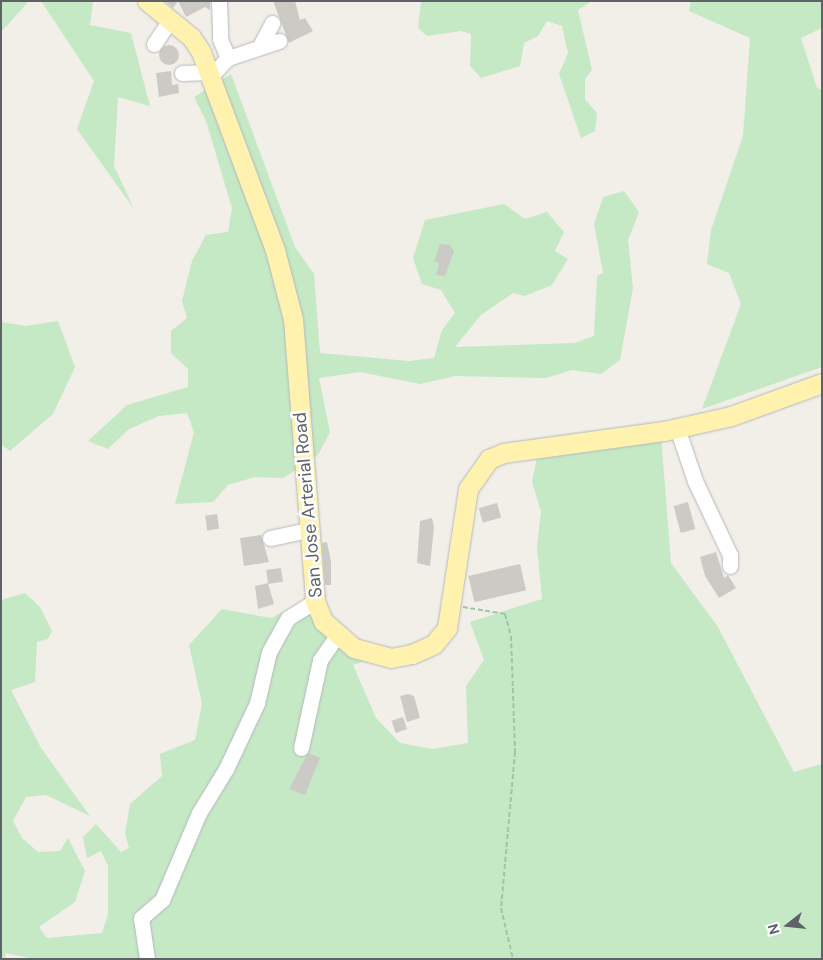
<!DOCTYPE html>
<style>
body{margin:0}
#map{position:relative;width:823px;height:960px;overflow:hidden;background:#f1efe8;font-family:"DM Sans",sans-serif}
div>[style]{position:absolute}
.green>*{inset:0;background:#c5e8c5}
.building>*{inset:0;background:#cccac5;transform-origin:0 0}
.round{border-radius:50%}
.path>*{height:2px;margin-top:-1px;transform-origin:0;background:repeating-linear-gradient(90deg,#9cc7a9 0 5px,transparent 0 7.5px)}
.roads{filter:drop-shadow(0 0 1px #b5b8bc) drop-shadow(0 0 1px #b5b8bc)}
.minor>*{height:15px;margin:-7.5px;padding:0 7.5px;transform-origin:7.5px;border-radius:7.5px;background:#fff}
.major>*{height:19px;margin:-9.5px;padding:0 9.5px;transform-origin:9.5px;border-radius:9.5px;background:#fff2af}
span{translate:-50% -50%;white-space:nowrap;text-align:center;line-height:1.15;-webkit-text-stroke:5px #fff;paint-order:stroke}
.street-label{font-size:18px;color:#5f6368}
.frame{position:absolute;inset:0;border:2px solid #5f6368;pointer-events:none}
.north{position:absolute;left:763px;top:900px;width:50px;height:50px;-webkit-text-stroke:4px #fff;paint-order:stroke;rotate:254deg;font-size:14px;font-weight:700;line-height:20px;text-align:center;color:#5f6368}
.north::after{content:'';display:block;margin:auto;width:18px;height:22px;background:#5f6368;clip-path:polygon(50% 0,100% 100%,50% 72%,0 100%)}
</style>
<div id="map">
<div class="green">
<div style="clip-path:polygon(1px 1px,29px 1px,1px 32px)"></div>
<div style="clip-path:polygon(41px 1px,93px 1px,90px 25px,131px 33px,150px 106px,118px 97px,114px 166px,134px 209px,77px 129px,94px 81px)"></div>
<div style="clip-path:polygon(421px 1px,592px 1px,578px 10px,592px 70px,585px 79px,585px 99px,597px 113px,595px 131px,581px 138px,559px 74px,568px 53px,562px 26px,547px 21px,538px 36px,524px 43px,520px 66px,481px 78px,470px 66px,471px 34px,461px 31px,427px 36px,418px 28px)"></div>
<div style="clip-path:polygon(691px 1px,822px 1px,822px 28px,801px 38px,817px 88px,822px 90px,822px 367px,702px 409px,741px 304px,729px 273px,707px 264px,711px 230px,743px 136px,750px 38px,689px 11px)"></div>
<div style="clip-path:polygon(231px 74px,295px 247px,314px 274px,320px 353px,409px 361px,434px 358px,442px 330px,455px 313px,441px 290px,422px 284px,413px 258px,425px 220px,504px 204px,525px 219px,547px 212px,564px 232px,555px 251px,568px 259px,552px 285px,525px 296px,513px 293px,481px 315px,455px 347px,575px 343px,594px 336px,597px 276px,603px 273px,594px 224px,603px 197px,624px 191px,639px 212px,628px 240px,633px 288px,620px 360px,601px 374px,572px 370px,546px 378px,455px 376px,420px 384px,360px 372px,319px 378px,330px 432px,318px 455px,283px 478px,255px 477px,228px 485px,213px 502px,175px 504px,194px 432px,187px 413px,159px 416px,129px 429px,108px 449px,88px 441px,127px 405px,188px 387px,188px 369px,171px 353px,171px 331px,187px 318px,182px 301px,192px 261px,206px 235px,228px 232px,232px 208px,206px 121px,194px 97px)"></div>
<div style="clip-path:polygon(58px 321px,75px 367px,53px 414px,10px 451px,1px 444px,1px 322px,26px 326px)"></div>
<div style="clip-path:polygon(661px 435px,671px 563px,718px 627px,794px 772px,822px 764px,822px 959px,34px 959px,5px 953px,6px 959px,1px 959px,1px 600px,25px 593px,40px 607px,52px 631px,48px 639px,37px 642px,35px 682px,11px 690px,41px 748px,90px 816px,46px 795px,26px 797px,13px 821px,22px 838px,38px 852px,60px 851px,68px 838px,85px 871px,75px 902px,39px 927px,47px 938px,102px 933px,108px 914px,108px 866px,101px 851px,87px 858px,83px 837px,96px 824px,121px 852px,129px 848px,125px 834px,130px 804px,162px 776px,160px 754px,195px 740px,202px 704px,189px 645px,222px 609px,271px 618px,315px 596px,323px 621px,380px 656px,353px 665px,376px 718px,400px 743px,432px 749px,468px 743px,466px 686px,484px 660px,470px 622px,542px 599px,537px 546px,541px 512px,532px 481px,537px 458px)"></div>
</div>
<div class="building">
<div style="clip-path:polygon(165px 1px,210px 1px,210px 10px,205px 7px,186px 17px,178px 1px,173px 8px)"></div>
<div style="clip-path:polygon(273px 1px,295px 1px,300px 20px,305px 18px,313px 31px,289px 43px)"></div>
<div class="round" style="left:159px;top:45px;width:20px;height:20px"></div>
<div style="clip-path:polygon(171px 71px,172px 85px,178px 84px,179px 93px,159px 97px,156px 73px)"></div>
<div style="clip-path:polygon(440px 244px,450px 245px,454px 251px,445px 276px,436px 275px,439px 263px,434px 262px)"></div>
<div style="left:688px;top:502px;width:28px;height:15px;rotate:75deg"></div>
<div style="left:497px;top:503px;width:15px;height:19px;rotate:74deg"></div>
<div style="left:217px;top:514px;width:15px;height:12px;rotate:82deg"></div>
<div style="clip-path:polygon(432px 518px,434px 527px,430px 566px,417px 563px,420px 521px)"></div>
<div style="clip-path:polygon(261px 535px,269px 562px,244px 566px,240px 538px)"></div>
<div style="clip-path:polygon(327px 542px,331px 562px,331px 585px,325px 585px,322px 543px)"></div>
<div style="clip-path:polygon(716px 552px,724px 578px,728px 575px,736px 588px,719px 598px,705px 576px,700px 557px)"></div>
<div style="left:520px;top:564px;width:27px;height:53px;rotate:77deg"></div>
<div style="left:281px;top:568px;width:14px;height:15px;rotate:82deg"></div>
<div style="clip-path:polygon(268px 583px,274px 604px,258px 609px,255px 586px)"></div>
<div style="clip-path:polygon(408px 694px,414px 696px,420px 718px,407px 722px,400px 696px)"></div>
<div style="left:403px;top:717px;width:13px;height:12px;rotate:72deg"></div>
<div style="clip-path:polygon(308px 753px,320px 758px,305px 795px,289px 789px)"></div>
</div>
<div class="path">
<div style="left:463px;top:607px;width:43px;rotate:9.5deg"></div>
<div style="left:505px;top:614px;width:23px;rotate:75deg"></div>
<div style="left:511px;top:636px;width:116px;rotate:88deg"></div>
<div style="left:515px;top:752px;width:157px;rotate:95.1deg"></div>
<div style="left:501px;top:908px;width:52px;rotate:76.8deg"></div>
</div>
<div class="roads">
<div class="minor">
<div style="left:219px;top:1px;width:38px;rotate:88deg"></div>
<div style="left:220px;top:39px;width:21px;rotate:67deg"></div>
<div style="left:154px;top:44px;width:29px;rotate:-56deg"></div>
<div style="left:260px;top:46px;width:26px;rotate:-62deg"></div>
<div style="left:182px;top:73px;width:28px;rotate:-2deg"></div>
<div style="left:211px;top:76px;width:25px;rotate:-47deg"></div>
<div style="left:228px;top:58px;width:54px;rotate:-18.4deg"></div>
<div style="left:677px;top:428px;width:56px;rotate:71.2deg"></div>
<div style="left:695px;top:481px;width:82px;rotate:64.7deg"></div>
<div style="left:730px;top:555px;width:11px;rotate:90deg"></div>
<div style="left:270px;top:538px;width:38px;rotate:-12deg"></div>
<div style="left:301px;top:748px;width:90px;rotate:-77.8deg"></div>
<div style="left:320px;top:660px;width:29px;rotate:-55deg"></div>
<div style="left:147px;top:959px;width:41px;rotate:-98.3deg"></div>
<div style="left:141px;top:918px;width:28px;rotate:-41deg"></div>
<div style="left:162px;top:900px;width:95px;rotate:-67deg"></div>
<div style="left:199px;top:813px;width:52px;rotate:-58.5deg"></div>
<div style="left:226px;top:769px;width:73px;rotate:-64.8deg"></div>
<div style="left:257px;top:703px;width:52px;rotate:-76.8deg"></div>
<div style="left:269px;top:652px;width:39px;rotate:-61deg"></div>
<div style="left:288px;top:618px;width:32px;rotate:-32deg"></div>
</div>
<div class="major">
<div style="left:147px;top:1px;width:57px;rotate:39.3deg"></div>
<div style="left:191px;top:37px;width:18px;rotate:56deg"></div>
<div style="left:201px;top:52px;width:211px;rotate:69.5deg"></div>
<div style="left:275px;top:250px;width:71px;rotate:75.4deg"></div>
<div style="left:293px;top:319px;width:283px;rotate:85.5deg"></div>
<div style="left:315px;top:601px;width:22px;rotate:68deg"></div>
<div style="left:323px;top:621px;width:41px;rotate:41.1deg"></div>
<div style="left:354px;top:648px;width:38px;rotate:15deg"></div>
<div style="left:391px;top:658px;width:21px;rotate:-11deg"></div>
<div style="left:412px;top:654px;width:24px;rotate:-24deg"></div>
<div style="left:434px;top:644px;width:21px;rotate:-51deg"></div>
<div style="left:447px;top:628px;width:141px;rotate:-81.4deg"></div>
<div style="left:468px;top:489px;width:37px;rotate:-55deg"></div>
<div style="left:489px;top:459px;width:15px;rotate:-23deg"></div>
<div style="left:503px;top:453px;width:162px;rotate:-7.8deg"></div>
<div style="left:664px;top:431px;width:69px;rotate:-12.6deg"></div>
<div style="left:731px;top:416px;width:97px;rotate:-19.9deg"></div>
</div>
</div>
<div class="street-label">
<span style="left:308px;top:505px;rotate:-95deg">San Jose Arterial Road</span>
</div>
<div class="frame"></div>
<div class="north">N</div>
</div>
